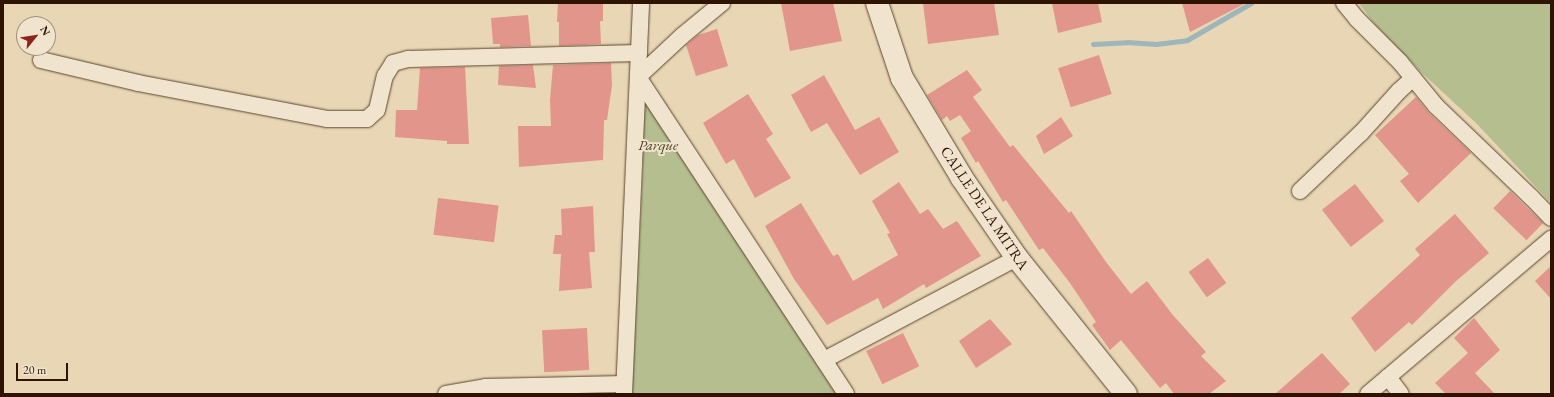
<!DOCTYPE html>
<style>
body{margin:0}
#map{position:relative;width:1554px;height:397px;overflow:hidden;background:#e8d6b4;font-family:"EB Garamond",serif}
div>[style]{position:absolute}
.green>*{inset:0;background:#b4be8f}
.stream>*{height:5px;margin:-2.5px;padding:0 2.5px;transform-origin:2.5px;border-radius:2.5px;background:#9eb6b9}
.building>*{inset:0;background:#e2958b;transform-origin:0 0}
.roads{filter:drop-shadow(0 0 1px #5c442d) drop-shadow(0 0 1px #5c442d)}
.street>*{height:16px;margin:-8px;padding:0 8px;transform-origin:8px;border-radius:8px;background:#f0e4ce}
.secondary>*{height:22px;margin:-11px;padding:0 11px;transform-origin:11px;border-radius:11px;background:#f0e4ce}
span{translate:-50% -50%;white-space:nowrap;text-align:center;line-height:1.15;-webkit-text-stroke:4px #f0e4ce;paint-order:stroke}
.park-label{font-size:15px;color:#56462b;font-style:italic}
.street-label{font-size:15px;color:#2e1300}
.frame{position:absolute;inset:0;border:4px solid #2e1300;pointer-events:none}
.north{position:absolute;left:16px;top:16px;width:40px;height:40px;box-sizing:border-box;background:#f0e4ce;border:1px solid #a2907c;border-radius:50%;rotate:60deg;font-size:11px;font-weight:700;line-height:16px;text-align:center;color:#2e1300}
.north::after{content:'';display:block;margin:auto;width:14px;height:18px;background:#8f2418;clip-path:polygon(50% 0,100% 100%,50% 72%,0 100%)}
.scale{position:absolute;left:16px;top:363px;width:52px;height:18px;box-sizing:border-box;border:2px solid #2e1300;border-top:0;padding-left:5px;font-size:12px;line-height:14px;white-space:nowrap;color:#2e1300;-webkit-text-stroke:3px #f0e4ce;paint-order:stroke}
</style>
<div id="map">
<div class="green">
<div style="clip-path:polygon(1359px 3px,1551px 3px,1551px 203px,1476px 123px,1421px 72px,1372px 21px)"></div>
<div style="clip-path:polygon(646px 99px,839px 394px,632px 394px,643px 164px,640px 164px)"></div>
</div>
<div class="stream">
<div style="left:1093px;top:44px;width:34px;rotate:-3deg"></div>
<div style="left:1127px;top:42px;width:29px;rotate:4deg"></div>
<div style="left:1156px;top:44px;width:31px;rotate:-7deg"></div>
<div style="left:1187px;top:40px;width:74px;rotate:-30deg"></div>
</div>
<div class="building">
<div style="clip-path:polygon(558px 3px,603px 3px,603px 21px,600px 21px,601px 44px,559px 46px,559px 22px,557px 22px)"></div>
<div style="clip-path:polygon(781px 3px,833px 3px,842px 41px,790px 51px)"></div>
<div style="clip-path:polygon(923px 3px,994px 3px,999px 35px,928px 44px)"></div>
<div style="clip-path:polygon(1052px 3px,1098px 3px,1102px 22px,1058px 33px)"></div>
<div style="clip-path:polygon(1182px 3px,1246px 3px,1190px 32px)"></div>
<div style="clip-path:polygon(528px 15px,531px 46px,500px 47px,500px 44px,493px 44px,491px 18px)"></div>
<div style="clip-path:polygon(717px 29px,728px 66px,696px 76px,686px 45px,698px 35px)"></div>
<div style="left:1099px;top:55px;width:41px;height:43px;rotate:72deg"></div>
<div style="clip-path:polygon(611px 63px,612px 85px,607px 120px,604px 120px,603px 160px,519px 167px,518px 126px,551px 126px,550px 100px,553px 65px)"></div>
<div style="clip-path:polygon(533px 65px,536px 88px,498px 85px,499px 66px)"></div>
<div style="clip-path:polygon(465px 67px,469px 144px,447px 144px,447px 141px,395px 137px,396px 110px,417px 110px,420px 68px)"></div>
<div style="clip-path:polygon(967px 70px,982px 90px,973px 97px,1010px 147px,1013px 145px,1069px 213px,1071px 211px,1106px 262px,1131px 294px,1147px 281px,1172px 314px,1206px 352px,1201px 356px,1226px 381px,1209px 394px,1174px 394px,1166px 383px,1160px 388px,1121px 340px,1110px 350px,1092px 325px,1096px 322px,1070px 283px,1043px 248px,1039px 250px,1006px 200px,1003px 202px,978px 161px,976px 163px,961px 138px,971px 131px,960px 115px,950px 121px,947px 116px,942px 120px,927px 95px)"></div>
<div style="clip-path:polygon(824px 75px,855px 130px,879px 117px,899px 152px,860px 175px,827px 123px,811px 132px,791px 95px)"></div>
<div style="clip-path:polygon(748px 94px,773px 134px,766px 139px,791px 178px,755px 198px,734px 159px,726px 164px,703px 123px)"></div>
<div style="clip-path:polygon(1416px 97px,1429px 113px,1471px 153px,1418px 203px,1400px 181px,1409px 174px,1375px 135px)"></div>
<div style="clip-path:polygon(1061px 117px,1073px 136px,1044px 154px,1036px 136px)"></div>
<div style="clip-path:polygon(899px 182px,920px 214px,928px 209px,943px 229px,957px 221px,981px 256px,926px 288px,924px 284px,883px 309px,878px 298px,827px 325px,794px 279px,765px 226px,801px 203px,833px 256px,838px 254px,853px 281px,898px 255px,887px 234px,890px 233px,872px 201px)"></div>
<div style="left:1355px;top:184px;width:47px;height:42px;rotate:52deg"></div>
<div style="left:1510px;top:191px;width:46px;height:24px;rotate:44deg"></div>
<div style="left:438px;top:198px;width:61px;height:37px;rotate:7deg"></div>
<div style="clip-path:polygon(593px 206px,595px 252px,589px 252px,592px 288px,559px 291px,561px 254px,553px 254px,555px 235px,562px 235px,561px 209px)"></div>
<div style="clip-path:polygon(1455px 214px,1489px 253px,1455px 282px,1412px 325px,1409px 322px,1375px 352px,1351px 318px,1420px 255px,1415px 249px)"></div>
<div style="left:1208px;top:258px;width:31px;height:24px;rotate:54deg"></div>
<div style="clip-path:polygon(1551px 266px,1551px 299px,1535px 281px)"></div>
<div style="clip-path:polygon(1474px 318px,1500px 350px,1475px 373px,1495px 394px,1446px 394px,1435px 383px,1468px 353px,1454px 338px)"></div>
<div style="clip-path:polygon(990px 319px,1012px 344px,976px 368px,959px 341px)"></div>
<div style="left:587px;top:328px;width:42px;height:45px;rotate:87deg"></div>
<div style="left:903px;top:333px;width:37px;height:41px;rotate:64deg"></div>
<div style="clip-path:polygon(1322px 353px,1350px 384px,1339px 394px,1275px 394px)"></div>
</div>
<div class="roads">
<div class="street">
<div style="left:1344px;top:3px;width:21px;rotate:51deg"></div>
<div style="left:1357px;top:19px;width:61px;rotate:45deg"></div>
<div style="left:1400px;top:62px;width:57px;rotate:50.7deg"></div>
<div style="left:1436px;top:106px;width:132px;rotate:43.8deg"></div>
<div style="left:1531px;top:197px;width:29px;rotate:46deg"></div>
<div style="left:41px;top:60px;width:100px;rotate:13.3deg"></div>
<div style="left:138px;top:83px;width:192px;rotate:10.8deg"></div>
<div style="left:327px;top:119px;width:40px"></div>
<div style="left:367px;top:119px;width:13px;rotate:-42deg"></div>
<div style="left:377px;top:110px;width:35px;rotate:-77deg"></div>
<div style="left:385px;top:76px;width:15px;rotate:-58deg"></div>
<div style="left:393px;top:63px;width:16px;rotate:-15deg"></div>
<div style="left:408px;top:59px;width:231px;rotate:-1.5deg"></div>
<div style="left:638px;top:77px;width:379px;rotate:56.7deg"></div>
<div style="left:638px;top:77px;width:60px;rotate:-43deg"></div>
<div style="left:682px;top:36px;width:52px;rotate:-39.5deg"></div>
<div style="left:1300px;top:191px;width:84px;rotate:-43.6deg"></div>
<div style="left:1361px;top:133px;width:57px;rotate:-47.9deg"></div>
<div style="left:1399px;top:91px;width:19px;rotate:-43deg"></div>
<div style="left:824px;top:360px;width:218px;rotate:-27.9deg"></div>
<div style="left:1388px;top:377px;width:21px;rotate:53deg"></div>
<div style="left:446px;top:394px;width:40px;rotate:-10deg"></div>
<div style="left:485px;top:387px;width:139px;rotate:-1.2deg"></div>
<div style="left:624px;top:394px;width:391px;rotate:-87.5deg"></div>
<div style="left:1368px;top:394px;width:240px;rotate:-40.3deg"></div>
</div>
<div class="secondary">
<div style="left:877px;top:3px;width:79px;rotate:71.6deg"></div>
<div style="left:902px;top:78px;width:117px;rotate:59deg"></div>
<div style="left:962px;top:178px;width:97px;rotate:55.5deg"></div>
<div style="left:1017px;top:258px;width:174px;rotate:51.3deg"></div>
</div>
</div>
<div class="park-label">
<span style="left:658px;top:145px">Parque</span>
</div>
<div class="street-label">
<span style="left:985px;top:208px;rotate:56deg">CALLE DE LA MITRA</span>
</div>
<div class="frame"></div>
<div class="north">N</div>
<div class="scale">20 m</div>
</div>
